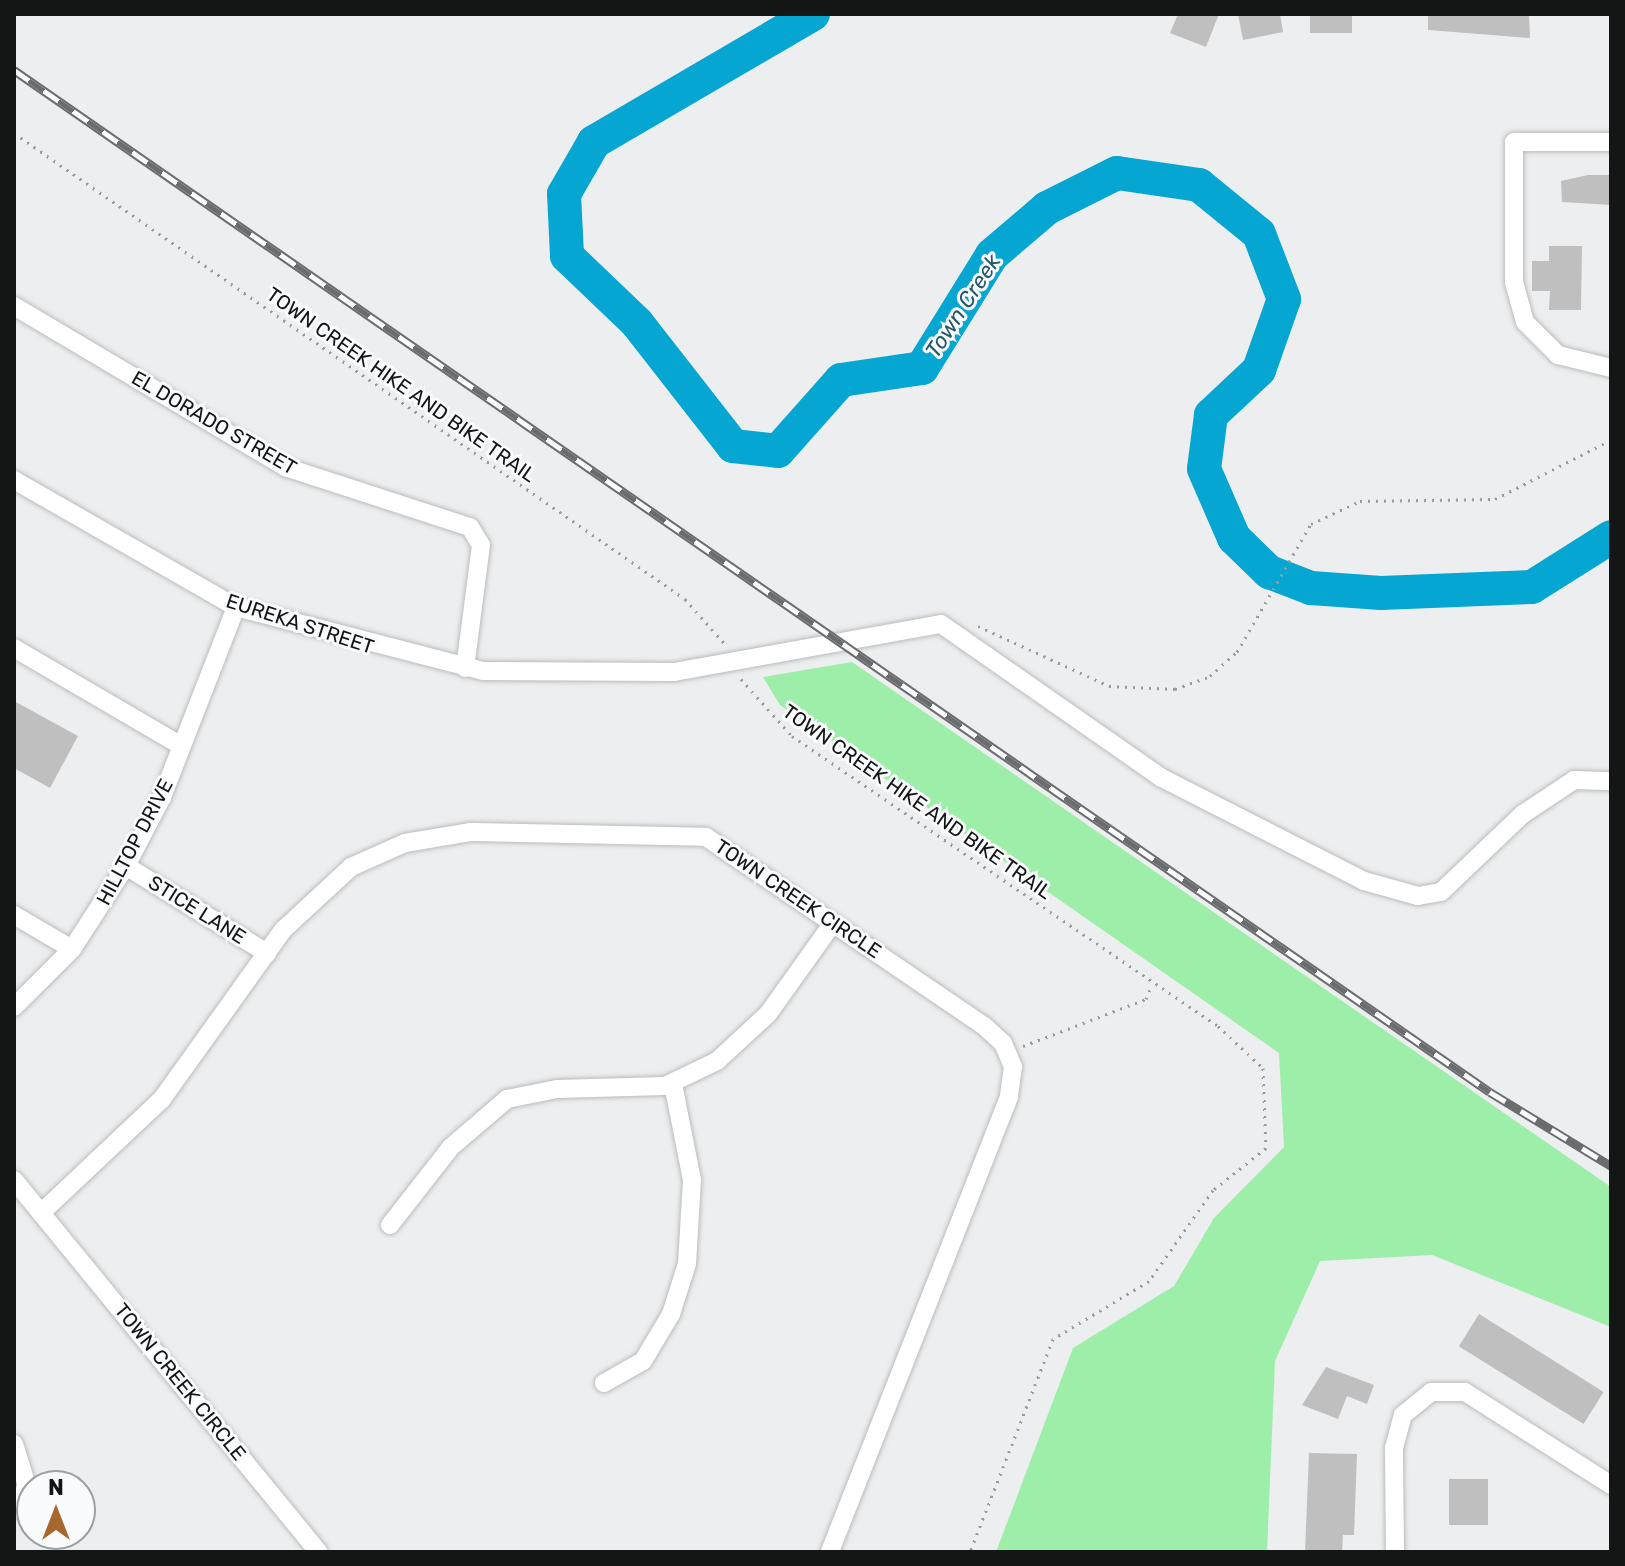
<!DOCTYPE html>
<style>
body{margin:0}
#map{position:relative;width:1625px;height:1566px;overflow:hidden;background:#edeeef;font-family:Rubik,sans-serif}
div>[style]{position:absolute}
.green>*{inset:0;background:#9deea8}
.river>*{height:34px;margin:-17px;padding:0 17px;transform-origin:17px;border-radius:17px;background:#06a6d3}
.building>*{inset:0;background:#bfbfc0;transform-origin:0 0}
.path>*{height:3px;margin-top:-1.5px;transform-origin:0;background:repeating-linear-gradient(90deg,#999a9b 0 2px,transparent 0 8px)}
.roads{filter:drop-shadow(0 0 2px #bbbcbd) drop-shadow(0 0 2px #bbbcbd)}
.minor>*{height:18px;margin:-9px;padding:0 9px;transform-origin:9px;border-radius:9px;background:#fff}
.rail>*{height:9px;margin-top:-4.5px;transform-origin:0;background:repeating-linear-gradient(90deg,#fafbfd 0 18px,#6b6c6d 0 36px);box-sizing:border-box;border-block:2px solid #6b6c6d}
span{translate:-50% -50%;white-space:nowrap;text-align:center;line-height:1.15;-webkit-text-stroke:6px #fafbfd;paint-order:stroke}
.street-label{font-size:20px;color:#141515}
.water-label{font-size:22px;color:#24576b;font-style:italic}
.frame{position:absolute;inset:0;border:16px solid #141515;pointer-events:none}
.north{position:absolute;left:16px;top:1470px;width:80px;height:80px;box-sizing:border-box;background:#fafbfd;border:2px solid #9e9fa0;border-radius:50%;rotate:0deg;font-size:22px;font-weight:700;line-height:32px;text-align:center;color:#141515}
.north::after{content:'';display:block;margin:auto;width:28px;height:36px;background:#a6682d;clip-path:polygon(50% 0,100% 100%,50% 72%,0 100%)}
</style>
<div id="map">
<div class="green">
<div style="clip-path:polygon(852px 662px,1611px 1187px,1611px 1327px,1432px 1255px,1320px 1261px,1275px 1361px,1267px 1552px,996px 1552px,1073px 1348px,1174px 1286px,1214px 1218px,1284px 1147px,1279px 1053px,780px 705px,763px 677px)"></div>
</div>
<div class="river">
<div style="left:813px;top:14px;width:254px;rotate:149.7deg"></div>
<div style="left:594px;top:142px;width:60px;rotate:120deg"></div>
<div style="left:564px;top:194px;width:62px;rotate:87.2deg"></div>
<div style="left:567px;top:256px;width:97px;rotate:43.7deg"></div>
<div style="left:637px;top:323px;width:156px;rotate:52deg"></div>
<div style="left:733px;top:446px;width:45px;rotate:6.3deg"></div>
<div style="left:778px;top:451px;width:95px;rotate:-48.4deg"></div>
<div style="left:841px;top:380px;width:82px;rotate:-8.4deg"></div>
<div style="left:922px;top:368px;width:133px;rotate:-58.2deg"></div>
<div style="left:992px;top:255px;width:72px;rotate:-40.5deg"></div>
<div style="left:1047px;top:208px;width:78px;rotate:-26.6deg"></div>
<div style="left:1117px;top:173px;width:83px;rotate:8.3deg"></div>
<div style="left:1199px;top:185px;width:77px;rotate:39.2deg"></div>
<div style="left:1259px;top:234px;width:70px;rotate:69deg"></div>
<div style="left:1284px;top:299px;width:75px;rotate:109.4deg"></div>
<div style="left:1259px;top:370px;width:66px;rotate:136.8deg"></div>
<div style="left:1211px;top:415px;width:54px;rotate:97.4deg"></div>
<div style="left:1204px;top:469px;width:75px;rotate:66.5deg"></div>
<div style="left:1234px;top:538px;width:49px;rotate:44.2deg"></div>
<div style="left:1269px;top:572px;width:45px;rotate:20.9deg"></div>
<div style="left:1311px;top:588px;width:70px;rotate:4.1deg"></div>
<div style="left:1381px;top:593px;width:151px;rotate:-2.3deg"></div>
<div style="left:1532px;top:587px;width:93px;rotate:-32.3deg"></div>
</div>
<div class="building">
<div style="clip-path:polygon(1178px 14px,1219px 14px,1206px 47px,1170px 33px)"></div>
<div style="clip-path:polygon(1238px 14px,1280px 14px,1283px 32px,1243px 40px)"></div>
<div style="left:1310px;top:14px;width:42px;height:19px"></div>
<div style="clip-path:polygon(1428px 14px,1529px 14px,1530px 38px,1428px 30px)"></div>
<div style="clip-path:polygon(1588px 175px,1611px 175px,1611px 205px,1562px 202px,1561px 181px)"></div>
<div style="clip-path:polygon(1549px 246px,1582px 246px,1581px 310px,1549px 310px,1550px 291px,1532px 291px,1532px 261px,1549px 261px)"></div>
<div style="clip-path:polygon(14px 701px,78px 736px,50px 788px,14px 768px)"></div>
<div style="left:1479px;top:1314px;width:147px;height:38px;rotate:32deg"></div>
<div style="clip-path:polygon(1326px 1367px,1374px 1385px,1367px 1404px,1347px 1396px,1338px 1419px,1302px 1405px)"></div>
<div style="clip-path:polygon(1309px 1453px,1357px 1454px,1354px 1535px,1343px 1535px,1342px 1552px,1305px 1552px)"></div>
<div style="left:1449px;top:1479px;width:39px;height:46px"></div>
</div>
<div class="path">
<div style="left:14px;top:133px;width:817px;rotate:34.78deg"></div>
<div style="left:685px;top:599px;width:59px;rotate:48.4deg"></div>
<div style="left:978px;top:626px;width:144px;rotate:24.6deg"></div>
<div style="left:1109px;top:686px;width:66px;rotate:2.6deg"></div>
<div style="left:1175px;top:689px;width:37px;rotate:-20deg"></div>
<div style="left:1210px;top:676px;width:36px;rotate:-42deg"></div>
<div style="left:1237px;top:652px;width:148px;rotate:-60deg"></div>
<div style="left:1311px;top:524px;width:54px;rotate:-25.1deg"></div>
<div style="left:1360px;top:501px;width:135px;rotate:-0.8deg"></div>
<div style="left:1495px;top:499px;width:130px;rotate:-27deg"></div>
<div style="left:741px;top:679px;width:76px;rotate:48.2deg"></div>
<div style="left:792px;top:736px;width:515px;rotate:34.25deg"></div>
<div style="left:1218px;top:1026px;width:62px;rotate:43deg"></div>
<div style="left:1263px;top:1068px;width:80px;rotate:87.9deg"></div>
<div style="left:1266px;top:1148px;width:68px;rotate:141.6deg"></div>
<div style="left:1213px;top:1190px;width:111px;rotate:125.1deg"></div>
<div style="left:1149px;top:1281px;width:112px;rotate:148.9deg"></div>
<div style="left:1053px;top:1339px;width:229px;rotate:111.3deg"></div>
<div style="left:1023px;top:1046px;width:132px;rotate:-20.9deg"></div>
<div style="left:1146px;top:999px;width:16px;rotate:-68deg"></div>
</div>
<div class="roads">
<div class="minor">
<div style="left:1611px;top:142px;width:97px;rotate:180deg"></div>
<div style="left:1514px;top:142px;width:140px;rotate:90deg"></div>
<div style="left:1514px;top:282px;width:41px;rotate:74.6deg"></div>
<div style="left:1525px;top:322px;width:47px;rotate:45deg"></div>
<div style="left:1558px;top:355px;width:55px;rotate:13.8deg"></div>
<div style="left:14px;top:306px;width:315px;rotate:30.7deg"></div>
<div style="left:285px;top:467px;width:194px;rotate:18deg"></div>
<div style="left:470px;top:527px;width:21px;rotate:59deg"></div>
<div style="left:481px;top:545px;width:124px;rotate:97.4deg"></div>
<div style="left:14px;top:480px;width:256px;rotate:29.8deg"></div>
<div style="left:236px;top:607px;width:255px;rotate:14.5deg"></div>
<div style="left:483px;top:671px;width:191px;rotate:0.3deg"></div>
<div style="left:674px;top:672px;width:271px;rotate:-10.2deg"></div>
<div style="left:941px;top:624px;width:267px;rotate:34.9deg"></div>
<div style="left:1160px;top:777px;width:229px;rotate:27deg"></div>
<div style="left:1364px;top:881px;width:56px;rotate:15.5deg"></div>
<div style="left:1418px;top:896px;width:23px;rotate:-10deg"></div>
<div style="left:1441px;top:892px;width:113px;rotate:-43.6deg"></div>
<div style="left:1523px;top:814px;width:61px;rotate:-33.7deg"></div>
<div style="left:1574px;top:780px;width:37px;rotate:2deg"></div>
<div style="left:14px;top:648px;width:194px;rotate:30.3deg"></div>
<div style="left:126px;top:866px;width:166px;rotate:31.7deg"></div>
<div style="left:14px;top:915px;width:67px;rotate:30.4deg"></div>
<div style="left:14px;top:1007px;width:82px;rotate:-45deg"></div>
<div style="left:72px;top:949px;width:99px;rotate:-57deg"></div>
<div style="left:126px;top:866px;width:78px;rotate:-62.4deg"></div>
<div style="left:162px;top:797px;width:204px;rotate:-68.7deg"></div>
<div style="left:14px;top:1180px;width:481px;rotate:50.7deg"></div>
<div style="left:41px;top:1213px;width:166px;rotate:-43.3deg"></div>
<div style="left:162px;top:1099px;width:208px;rotate:-54.4deg"></div>
<div style="left:283px;top:930px;width:93px;rotate:-42.8deg"></div>
<div style="left:351px;top:867px;width:59px;rotate:-24deg"></div>
<div style="left:405px;top:843px;width:67px;rotate:-9.5deg"></div>
<div style="left:471px;top:832px;width:235px;rotate:1.2deg"></div>
<div style="left:706px;top:837px;width:336px;rotate:34.2deg"></div>
<div style="left:984px;top:1026px;width:25px;rotate:42deg"></div>
<div style="left:1003px;top:1043px;width:26px;rotate:67deg"></div>
<div style="left:1013px;top:1067px;width:30px;rotate:98deg"></div>
<div style="left:1009px;top:1097px;width:489px;rotate:111.5deg"></div>
<div style="left:390px;top:1225px;width:99px;rotate:-52deg"></div>
<div style="left:451px;top:1147px;width:74px;rotate:-40.6deg"></div>
<div style="left:507px;top:1099px;width:51px;rotate:-11.3deg"></div>
<div style="left:557px;top:1089px;width:108px;rotate:-1.6deg"></div>
<div style="left:665px;top:1086px;width:58px;rotate:-25.7deg"></div>
<div style="left:717px;top:1061px;width:69px;rotate:-42.7deg"></div>
<div style="left:768px;top:1014px;width:112px;rotate:-54.5deg"></div>
<div style="left:604px;top:1383px;width:45px;rotate:-29.4deg"></div>
<div style="left:643px;top:1361px;width:55px;rotate:-59.2deg"></div>
<div style="left:671px;top:1314px;width:52px;rotate:-72.3deg"></div>
<div style="left:687px;top:1264px;width:84px;rotate:-86.6deg"></div>
<div style="left:692px;top:1180px;width:98px;rotate:-101.2deg"></div>
<div style="left:14px;top:1444px;width:44px;rotate:72.8deg"></div>
<div style="left:27px;top:1486px;width:26px;rotate:119deg"></div>
<div style="left:1395px;top:1552px;width:104px;rotate:-90.6deg"></div>
<div style="left:1394px;top:1448px;width:34px;rotate:-75deg"></div>
<div style="left:1403px;top:1415px;width:36px;rotate:-39deg"></div>
<div style="left:1431px;top:1392px;width:34px"></div>
<div style="left:1465px;top:1392px;width:173px;rotate:32.5deg"></div>
</div>
</div>
<div class="rail">
<div style="left:14px;top:70px;width:1795px;rotate:34.7deg"></div>
<div style="left:1490px;top:1092px;width:142px;rotate:31.4deg"></div>
</div>
<div class="street-label">
<span style="left:401px;top:385px;rotate:35deg">TOWN CREEK HIKE AND BIKE TRAIL</span>
<span style="left:214px;top:423px;rotate:30deg">EL DORADO STREET</span>
<span style="left:300px;top:624px;rotate:18deg">EUREKA STREET</span>
<span style="left:917px;top:802px;rotate:35deg">TOWN CREEK HIKE AND BIKE TRAIL</span>
<span style="left:135px;top:842px;rotate:-62deg">HILLTOP DRIVE</span>
<span style="left:798px;top:899px;rotate:34deg">TOWN CREEK CIRCLE</span>
<span style="left:197px;top:910px;rotate:32deg">STICE LANE</span>
<span style="left:180px;top:1382px;rotate:51deg">TOWN CREEK CIRCLE</span>
</div>
<div class="water-label">
<span style="left:963px;top:306px;rotate:-57deg">Town Creek</span>
</div>
<div class="frame"></div>
<div class="north">N</div>
</div>
